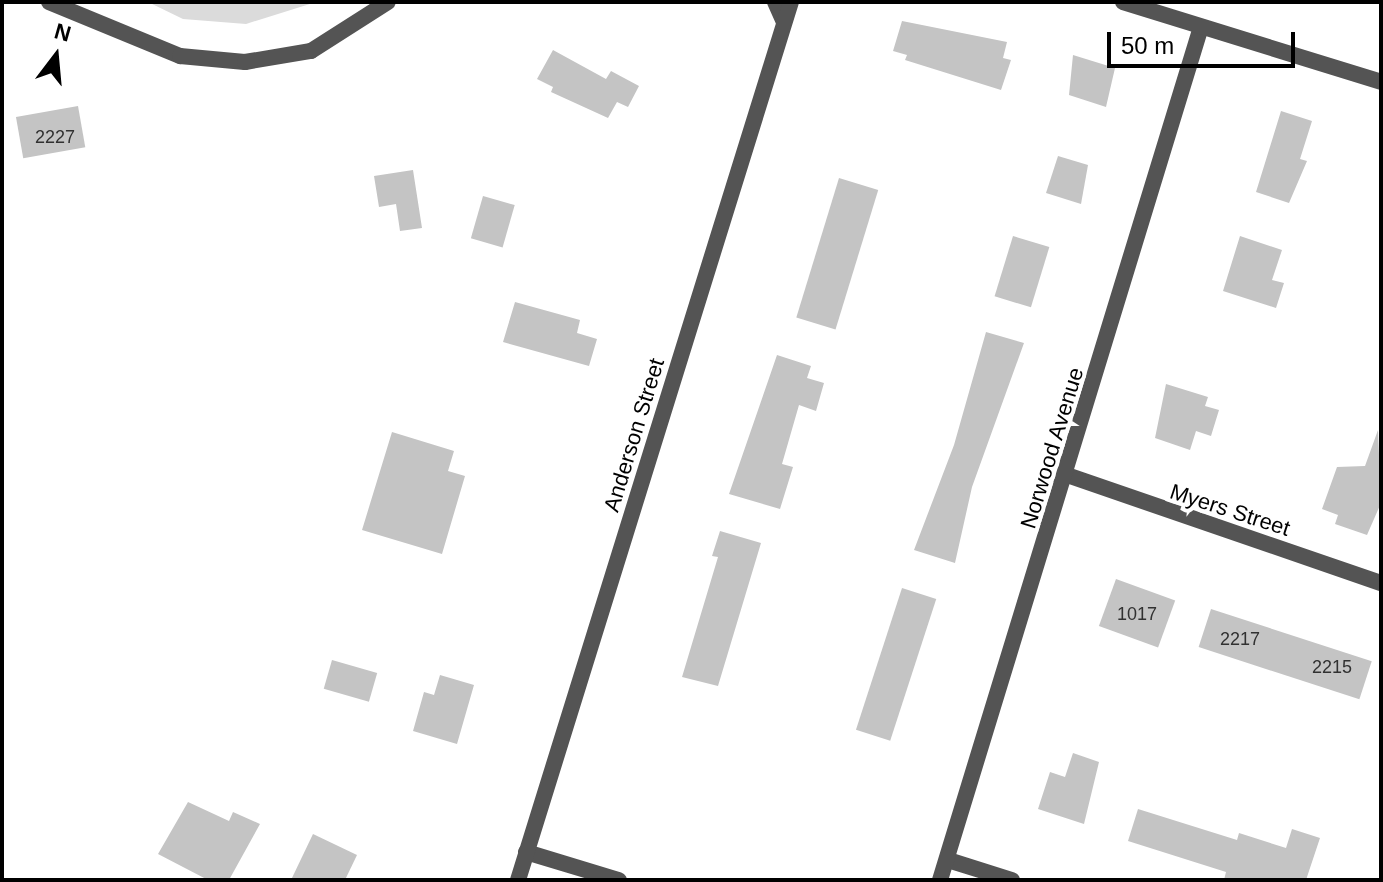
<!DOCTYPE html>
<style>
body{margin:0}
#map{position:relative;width:1383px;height:882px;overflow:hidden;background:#fff;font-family:Helvetica,sans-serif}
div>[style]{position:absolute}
.green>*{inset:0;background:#dbdbdb}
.building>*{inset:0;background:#c4c4c4;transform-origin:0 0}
.minor>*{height:16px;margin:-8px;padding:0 8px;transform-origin:8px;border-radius:8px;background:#545454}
.tertiary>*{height:16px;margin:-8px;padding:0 8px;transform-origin:8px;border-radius:8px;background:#545454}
span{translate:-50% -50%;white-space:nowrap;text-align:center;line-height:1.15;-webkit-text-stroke:8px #fff;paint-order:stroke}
.number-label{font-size:18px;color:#313131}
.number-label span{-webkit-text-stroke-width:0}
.street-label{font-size:22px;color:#000}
.frame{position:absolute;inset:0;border:4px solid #000;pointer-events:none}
.north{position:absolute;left:16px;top:16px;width:80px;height:80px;-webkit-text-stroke:6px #fff;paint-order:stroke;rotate:16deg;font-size:22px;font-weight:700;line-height:32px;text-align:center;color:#000}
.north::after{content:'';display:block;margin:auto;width:28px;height:36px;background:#000;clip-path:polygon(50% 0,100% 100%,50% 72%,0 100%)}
.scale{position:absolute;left:1107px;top:32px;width:188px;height:36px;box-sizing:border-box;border:4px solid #000;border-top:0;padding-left:10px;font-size:24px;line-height:28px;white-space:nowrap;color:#000;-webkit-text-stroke:6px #fff;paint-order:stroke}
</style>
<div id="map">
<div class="green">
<div style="clip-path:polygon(148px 2px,310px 2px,313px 3px,246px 24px,183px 19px)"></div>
</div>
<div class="building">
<div style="clip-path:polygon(902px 21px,1007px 42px,1003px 58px,1011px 60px,1001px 90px,905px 60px,907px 55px,893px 51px)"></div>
<div style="clip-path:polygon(553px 50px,606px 79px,611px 71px,639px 86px,628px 107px,617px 102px,608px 118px,551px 92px,553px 87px,537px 79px)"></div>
<div style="clip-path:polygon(1073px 55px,1115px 68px,1106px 107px,1069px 95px)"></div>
<div style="left:78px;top:106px;width:42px;height:63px;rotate:80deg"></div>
<div style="clip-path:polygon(1281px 111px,1312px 121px,1300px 159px,1307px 161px,1289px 203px,1256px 192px)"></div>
<div style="clip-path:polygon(1058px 156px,1088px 165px,1081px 204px,1046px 193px)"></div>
<div style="clip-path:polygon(413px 170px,422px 228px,400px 231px,396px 204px,379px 207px,374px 176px)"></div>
<div style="left:839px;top:178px;width:41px;height:146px;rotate:17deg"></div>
<div style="left:483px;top:196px;width:33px;height:44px;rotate:16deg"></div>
<div style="left:1013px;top:236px;width:38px;height:63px;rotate:17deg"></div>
<div style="clip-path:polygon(1240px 236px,1282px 250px,1272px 280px,1284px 283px,1276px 308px,1223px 291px)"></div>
<div style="clip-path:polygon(515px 302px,580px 320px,577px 333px,597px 339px,589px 366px,503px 342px)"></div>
<div style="clip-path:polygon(986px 332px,1024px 343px,972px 487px,955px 563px,914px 550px,954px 445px)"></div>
<div style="clip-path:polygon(777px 355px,811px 366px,807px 378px,824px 383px,816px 411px,799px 405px,782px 464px,793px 467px,780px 509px,729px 494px)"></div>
<div style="clip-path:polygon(1166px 384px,1208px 397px,1205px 406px,1219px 410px,1211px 436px,1196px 431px,1190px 450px,1155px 438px)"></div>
<div style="clip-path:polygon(1378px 430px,1381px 503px,1367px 535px,1335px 524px,1338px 515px,1322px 509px,1337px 467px,1365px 466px)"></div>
<div style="clip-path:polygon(392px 432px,454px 451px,448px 471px,465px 476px,442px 554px,362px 530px)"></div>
<div style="clip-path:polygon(720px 531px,761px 543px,718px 686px,682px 677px,718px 557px,712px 556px)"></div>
<div style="left:1116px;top:579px;width:63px;height:50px;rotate:20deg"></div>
<div style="left:902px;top:588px;width:36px;height:149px;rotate:18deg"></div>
<div style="left:1211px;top:609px;width:169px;height:40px;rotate:18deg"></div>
<div style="left:332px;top:660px;width:47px;height:30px;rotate:16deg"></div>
<div style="clip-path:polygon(440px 675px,474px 685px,457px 744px,413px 731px,424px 692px,434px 695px)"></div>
<div style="clip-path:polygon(1073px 753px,1099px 762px,1084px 824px,1038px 809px,1050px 772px,1065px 777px)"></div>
<div style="clip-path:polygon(188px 802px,229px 821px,233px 812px,260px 824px,229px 880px,208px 880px,158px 854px)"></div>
<div style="clip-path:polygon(1138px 809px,1237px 840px,1239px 833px,1286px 848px,1292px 829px,1320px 838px,1306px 880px,1224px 880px,1226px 872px,1128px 841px)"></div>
<div style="clip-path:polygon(313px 834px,357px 855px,345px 880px,291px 880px)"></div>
</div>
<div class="minor">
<div style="left:49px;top:2px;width:142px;rotate:22.4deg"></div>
<div style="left:180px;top:56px;width:65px;rotate:5.3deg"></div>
<div style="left:245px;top:62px;width:67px;rotate:-9.5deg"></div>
<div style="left:311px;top:51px;width:91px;rotate:-32.5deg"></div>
<div style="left:775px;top:2px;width:20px;rotate:66deg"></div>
<div style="left:1067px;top:475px;width:332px;rotate:19deg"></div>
<div style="left:526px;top:852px;width:97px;rotate:16.8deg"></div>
<div style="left:948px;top:860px;width:67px;rotate:17.4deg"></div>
<div style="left:940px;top:880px;width:892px;rotate:-72.99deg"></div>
</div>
<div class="tertiary">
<div style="left:1123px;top:2px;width:270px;rotate:17.2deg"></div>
<div style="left:518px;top:880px;width:919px;rotate:-72.73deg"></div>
</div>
<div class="number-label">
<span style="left:55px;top:137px">2227</span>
<span style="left:1137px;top:614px">1017</span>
<span style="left:1240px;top:639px">2217</span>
<span style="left:1332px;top:667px">2215</span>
</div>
<div class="street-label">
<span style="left:634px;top:435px;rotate:-73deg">Anderson Street</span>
<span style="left:1052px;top:448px;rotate:-73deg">Norwood Avenue</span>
<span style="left:1230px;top:510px;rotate:18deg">Myers Street</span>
</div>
<div class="frame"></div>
<div class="north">N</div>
<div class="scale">50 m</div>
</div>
